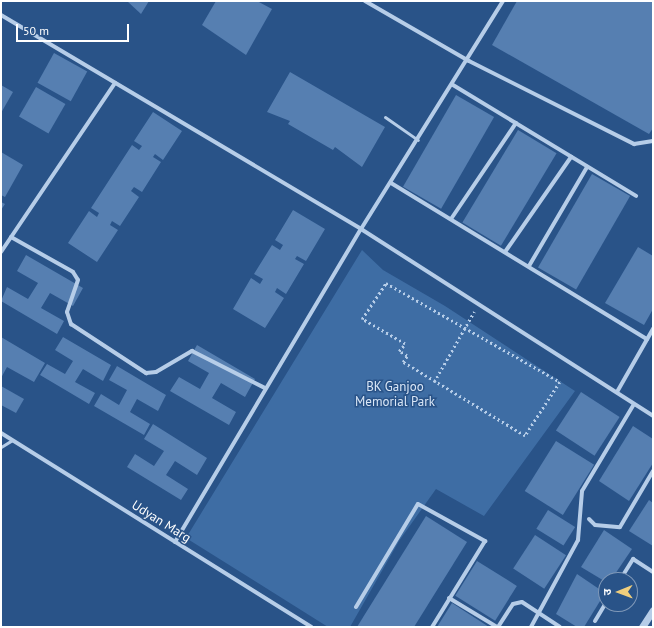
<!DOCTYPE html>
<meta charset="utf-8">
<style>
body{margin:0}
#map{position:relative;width:654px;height:628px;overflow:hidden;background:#295388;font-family:"PT Sans","Noto Sans Devanagari",sans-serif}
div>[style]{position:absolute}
.green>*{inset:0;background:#3e6da4}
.building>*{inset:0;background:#567fb1;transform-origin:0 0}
.path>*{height:2.5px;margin-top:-1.25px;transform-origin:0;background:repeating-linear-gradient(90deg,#b6cde8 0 2px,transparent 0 5px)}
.service>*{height:3px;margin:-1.5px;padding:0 1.5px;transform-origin:1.5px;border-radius:1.5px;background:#b6cde8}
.minor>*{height:4px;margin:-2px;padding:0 2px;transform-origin:2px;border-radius:2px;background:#b6cde8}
.tertiary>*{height:7px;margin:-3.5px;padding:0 3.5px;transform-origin:3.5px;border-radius:3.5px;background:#b6cde8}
span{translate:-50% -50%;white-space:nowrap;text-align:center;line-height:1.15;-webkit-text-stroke:3px #295388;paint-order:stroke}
.park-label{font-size:13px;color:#dae7f7}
.street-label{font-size:13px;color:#fff}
.frame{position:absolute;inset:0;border:2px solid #fff;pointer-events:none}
.north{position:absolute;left:598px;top:572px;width:40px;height:40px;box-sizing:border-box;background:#295388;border:1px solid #7f98b8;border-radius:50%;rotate:269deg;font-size:11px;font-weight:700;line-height:16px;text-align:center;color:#fff}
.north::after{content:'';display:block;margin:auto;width:14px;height:18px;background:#efce7d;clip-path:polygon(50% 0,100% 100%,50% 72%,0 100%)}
.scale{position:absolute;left:16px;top:24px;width:113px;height:18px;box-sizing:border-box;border:2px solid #fff;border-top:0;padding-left:5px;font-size:12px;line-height:14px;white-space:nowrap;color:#fff;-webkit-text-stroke:3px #295388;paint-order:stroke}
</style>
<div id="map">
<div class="green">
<div style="clip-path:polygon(362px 250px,383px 270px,445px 306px,575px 391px,484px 516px,436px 489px,399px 541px,350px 627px,328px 627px,186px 538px)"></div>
</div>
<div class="building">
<div style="clip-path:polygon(127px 1px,149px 1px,141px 14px)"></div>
<div style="clip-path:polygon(216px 1px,257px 1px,272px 9px,246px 55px,202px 25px)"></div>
<div style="clip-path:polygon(517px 1px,653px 1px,653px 128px,649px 134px,492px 45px)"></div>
<div style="left:54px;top:53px;width:38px;height:34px;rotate:29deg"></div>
<div style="clip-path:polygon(290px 72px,385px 127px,362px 167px,335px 147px,333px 150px,288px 124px,290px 121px,267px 112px)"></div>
<div style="clip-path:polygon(1px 85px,13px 92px,1px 113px)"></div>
<div style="left:36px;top:87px;width:34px;height:34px;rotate:30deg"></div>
<div style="left:456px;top:95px;width:44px;height:106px;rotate:30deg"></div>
<div style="clip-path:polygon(153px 112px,182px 131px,163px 160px,155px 154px,153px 157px,161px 162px,142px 192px,134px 187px,131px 191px,139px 197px,120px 226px,112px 221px,110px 225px,118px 230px,97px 262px,68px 243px,89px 211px,97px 217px,99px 213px,91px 208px,132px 145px,139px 150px,142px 146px,134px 141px)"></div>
<div style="left:518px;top:130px;width:45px;height:108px;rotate:31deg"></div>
<div style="clip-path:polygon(1px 152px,23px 165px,5px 197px,1px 195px)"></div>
<div style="left:592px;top:174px;width:44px;height:108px;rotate:30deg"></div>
<div style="clip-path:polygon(1px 202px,5px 204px,1px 210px)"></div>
<div style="clip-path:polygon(293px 210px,325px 229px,306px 261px,297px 256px,295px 259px,304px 264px,286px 294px,277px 288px,275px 292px,284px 298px,265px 328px,233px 309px,251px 278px,260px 284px,263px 279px,254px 274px,272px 245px,280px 250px,283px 245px,275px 240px)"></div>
<div style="clip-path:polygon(638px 247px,653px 256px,653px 309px,644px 325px,605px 303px)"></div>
<div style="clip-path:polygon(26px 255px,83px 288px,73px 306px,50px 293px,41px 308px,64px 321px,57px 334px,1px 301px,7px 287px,28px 299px,38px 283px,17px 271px)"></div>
<div style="clip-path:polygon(1px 337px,45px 363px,34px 382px,7px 367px,1px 378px)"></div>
<div style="clip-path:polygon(63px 337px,111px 365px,103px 381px,83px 369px,75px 382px,95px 393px,89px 404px,40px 375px,47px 364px,65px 374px,73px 361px,55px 350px)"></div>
<div style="clip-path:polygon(197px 345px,255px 379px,245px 397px,221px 383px,212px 398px,236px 412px,229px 425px,170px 391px,179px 377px,200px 389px,209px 373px,188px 361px)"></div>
<div style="clip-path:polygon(117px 366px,166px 395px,158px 411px,137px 399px,130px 412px,150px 424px,144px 435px,94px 406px,101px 394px,119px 405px,127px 390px,109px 380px)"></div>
<div style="clip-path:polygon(1px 386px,24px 399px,16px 413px,1px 405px)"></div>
<div style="left:581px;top:392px;width:46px;height:46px;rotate:33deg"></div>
<div style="clip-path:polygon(153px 424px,207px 458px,197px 475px,175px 461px,166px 475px,188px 489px,181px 500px,127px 467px,135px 454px,154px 466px,164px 451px,144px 439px)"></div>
<div style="clip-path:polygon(633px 426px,653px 439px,653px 463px,629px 501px,599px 481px)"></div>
<div style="left:556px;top:441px;width:45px;height:59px;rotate:32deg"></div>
<div style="clip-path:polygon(649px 500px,653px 503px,653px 546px,629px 531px)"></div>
<div style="left:548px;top:510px;width:32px;height:22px;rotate:32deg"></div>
<div style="clip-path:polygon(426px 516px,467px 542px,414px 627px,357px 627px)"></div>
<div style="clip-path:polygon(604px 530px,632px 549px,611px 580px,606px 582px,581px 567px)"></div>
<div style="left:535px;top:535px;width:37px;height:40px;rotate:33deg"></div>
<div style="left:477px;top:561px;width:47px;height:41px;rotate:32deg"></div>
<div style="clip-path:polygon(577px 574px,605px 593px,584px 627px,577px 627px,556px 614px)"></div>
<div style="clip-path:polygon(452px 603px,489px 627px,437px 627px)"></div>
</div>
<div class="path">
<div style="left:386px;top:283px;width:200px;rotate:29.6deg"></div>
<div style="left:560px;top:382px;width:64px;rotate:122.9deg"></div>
<div style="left:525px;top:436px;width:143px;rotate:-148.8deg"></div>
<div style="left:403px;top:362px;width:7px;rotate:-56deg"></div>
<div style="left:407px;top:356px;width:9px;rotate:-148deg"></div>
<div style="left:399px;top:351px;width:9px;rotate:-49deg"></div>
<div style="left:405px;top:344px;width:50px;rotate:-149.8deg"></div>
<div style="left:362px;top:319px;width:43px;rotate:-56.3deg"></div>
<div style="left:434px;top:382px;width:81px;rotate:-60.3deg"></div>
</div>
<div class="service">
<div style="left:385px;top:117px;width:40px;rotate:34.9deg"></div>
<div style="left:1px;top:447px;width:13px;rotate:-32deg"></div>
</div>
<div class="minor">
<div style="left:365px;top:1px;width:120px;rotate:30deg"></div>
<div style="left:469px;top:61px;width:185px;rotate:26.7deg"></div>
<div style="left:634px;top:144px;width:19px;rotate:-9deg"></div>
<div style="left:1px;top:15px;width:419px;rotate:30.7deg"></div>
<div style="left:361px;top:229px;width:347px;rotate:32.6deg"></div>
<div style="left:453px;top:85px;width:214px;rotate:31.2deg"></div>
<div style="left:391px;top:183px;width:300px;rotate:31.4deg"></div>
<div style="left:451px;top:219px;width:116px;rotate:-55.9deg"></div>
<div style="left:11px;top:237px;width:71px;rotate:29.4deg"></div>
<div style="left:73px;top:272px;width:9px;rotate:58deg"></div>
<div style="left:78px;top:280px;width:34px;rotate:109deg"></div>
<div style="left:67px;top:312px;width:13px;rotate:72deg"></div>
<div style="left:71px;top:324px;width:90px;rotate:33.2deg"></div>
<div style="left:146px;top:373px;width:10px;rotate:-6deg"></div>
<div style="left:156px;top:372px;width:42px;rotate:-30.3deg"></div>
<div style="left:192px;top:351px;width:82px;rotate:26.9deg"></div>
<div style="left:1px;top:252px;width:204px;rotate:-56deg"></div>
<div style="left:505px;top:252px;width:116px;rotate:-55.2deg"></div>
<div style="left:529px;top:266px;width:115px;rotate:-59.6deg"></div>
<div style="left:617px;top:392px;width:73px;rotate:-60.3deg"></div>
<div style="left:1px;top:433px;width:366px;rotate:32deg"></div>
<div style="left:589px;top:519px;width:8px;rotate:45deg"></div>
<div style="left:595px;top:525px;width:25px;rotate:5deg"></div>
<div style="left:620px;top:527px;width:65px;rotate:-59.5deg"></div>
<div style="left:175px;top:542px;width:364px;rotate:-59.3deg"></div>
<div style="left:361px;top:229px;width:269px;rotate:-58.1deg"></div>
<div style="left:620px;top:580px;width:25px;rotate:-58deg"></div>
<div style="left:633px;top:559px;width:24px;rotate:33deg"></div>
<div style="left:449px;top:598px;width:56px;rotate:31.1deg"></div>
<div style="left:356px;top:607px;width:120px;rotate:-59deg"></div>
<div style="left:418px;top:504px;width:77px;rotate:28.9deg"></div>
<div style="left:485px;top:541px;width:101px;rotate:121.6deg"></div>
<div style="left:595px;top:621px;width:21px;rotate:-59deg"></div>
<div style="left:498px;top:627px;width:27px;rotate:-57deg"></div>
<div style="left:513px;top:604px;width:9px;rotate:-13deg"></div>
<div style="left:522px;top:602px;width:45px;rotate:33.3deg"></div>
<div style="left:531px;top:627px;width:99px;rotate:-61.6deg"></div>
<div style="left:578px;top:540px;width:49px;rotate:-85.3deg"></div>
<div style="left:582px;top:491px;width:101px;rotate:-59.1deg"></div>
</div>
<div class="tertiary">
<div style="left:642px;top:627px;width:20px;rotate:-57deg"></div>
</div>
<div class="park-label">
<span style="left:395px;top:395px">BK Ganjoo<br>Memorial Park</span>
</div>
<div class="street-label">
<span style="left:161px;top:522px;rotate:32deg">Udyan Marg</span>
</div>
<div class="frame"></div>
<div class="north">उ</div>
<div class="scale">50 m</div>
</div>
